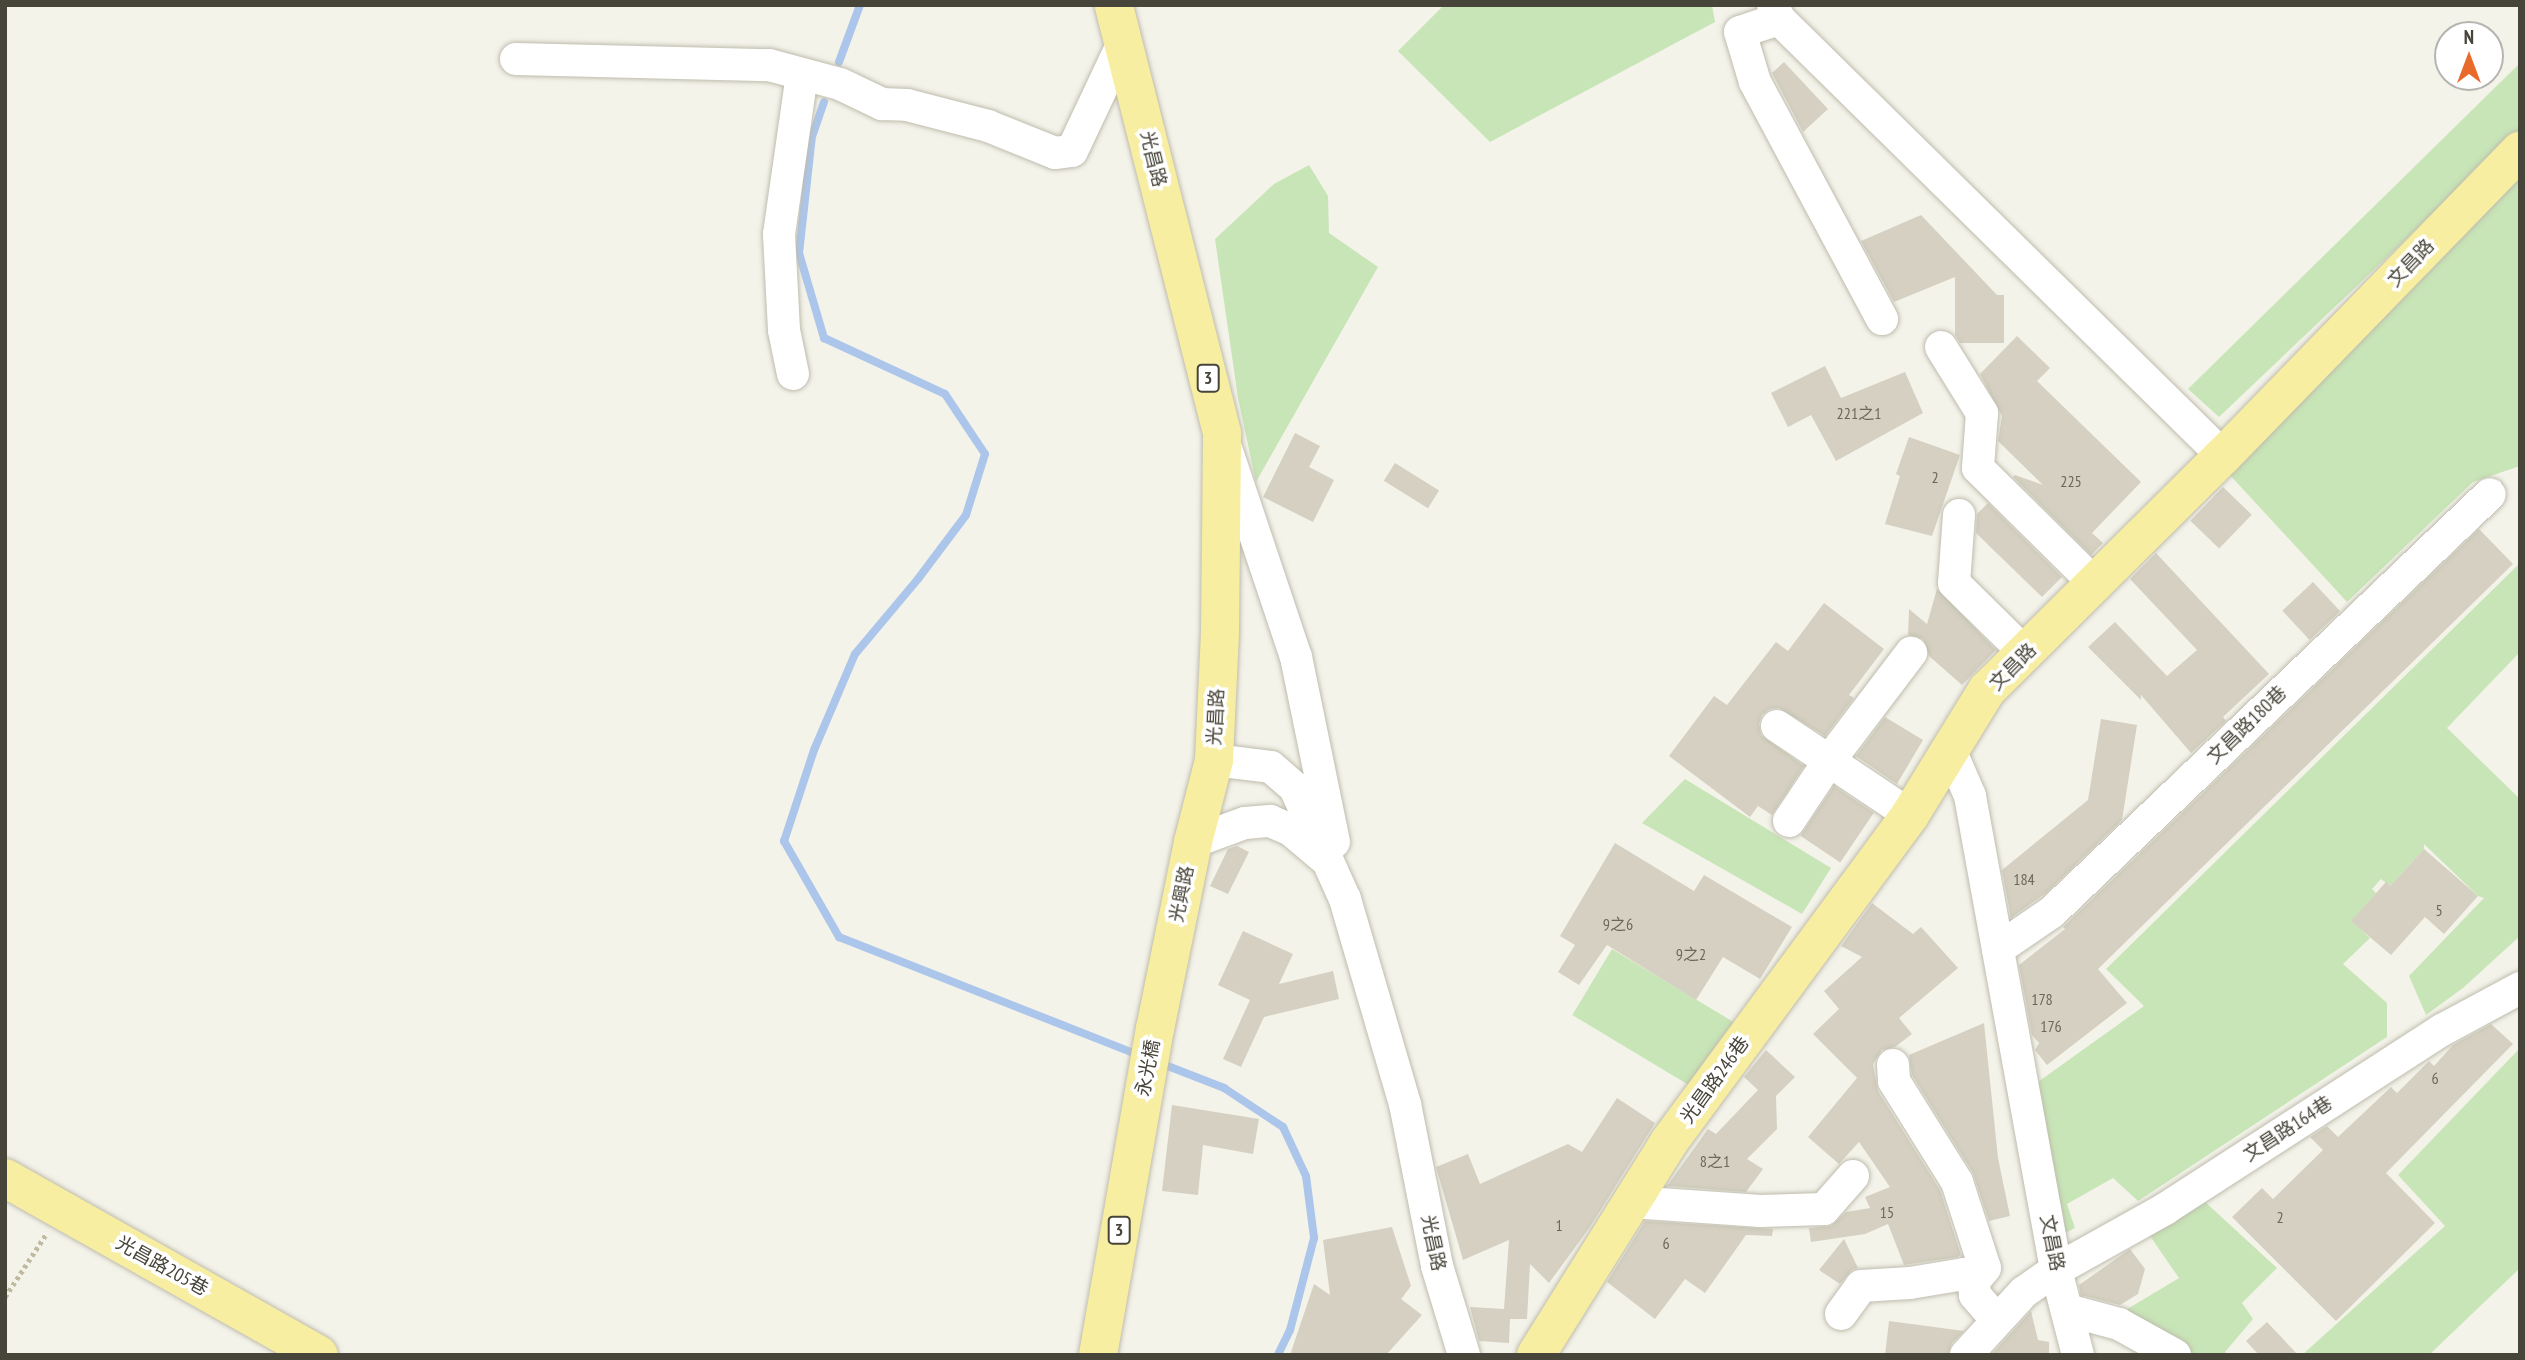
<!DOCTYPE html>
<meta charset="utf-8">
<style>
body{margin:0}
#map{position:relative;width:2525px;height:1360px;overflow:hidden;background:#f4f3ea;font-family:"PT Sans Narrow","Noto Sans TC",sans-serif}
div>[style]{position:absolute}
.green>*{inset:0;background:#c8e5b7;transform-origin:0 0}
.stream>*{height:8px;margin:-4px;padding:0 4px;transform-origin:4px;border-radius:4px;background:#acc6eb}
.building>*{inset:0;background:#d5d0c1;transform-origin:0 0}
.path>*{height:4.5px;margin-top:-2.25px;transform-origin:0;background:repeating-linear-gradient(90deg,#c0baa0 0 3.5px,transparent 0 7px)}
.roads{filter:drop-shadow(0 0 2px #bfbcad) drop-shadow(0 0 2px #bfbcad)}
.minor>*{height:32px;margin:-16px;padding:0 16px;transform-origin:16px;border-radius:16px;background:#fff}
.major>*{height:38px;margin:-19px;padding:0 19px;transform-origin:19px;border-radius:19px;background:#f7eea1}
span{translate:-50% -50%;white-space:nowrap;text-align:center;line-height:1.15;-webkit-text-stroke:7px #fff;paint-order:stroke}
.number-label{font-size:16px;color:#6a675b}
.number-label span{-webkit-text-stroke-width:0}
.shield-label span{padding:2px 5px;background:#fff;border:2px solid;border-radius:5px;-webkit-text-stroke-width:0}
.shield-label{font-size:18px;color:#474439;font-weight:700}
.street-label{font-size:19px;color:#474439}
.frame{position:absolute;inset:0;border:7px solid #474439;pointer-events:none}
.north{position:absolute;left:2434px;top:21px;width:70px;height:70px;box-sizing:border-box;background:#fff;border:2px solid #b5b4b0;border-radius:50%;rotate:0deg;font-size:19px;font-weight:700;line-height:28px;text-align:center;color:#474439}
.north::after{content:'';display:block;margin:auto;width:24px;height:32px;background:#e96b2c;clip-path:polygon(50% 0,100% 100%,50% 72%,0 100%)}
</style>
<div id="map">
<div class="green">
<div style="clip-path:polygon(1444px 5px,1712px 5px,1715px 22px,1490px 142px,1398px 51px)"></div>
<div style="clip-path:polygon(2520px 63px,2520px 131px,2219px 417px,2188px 389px)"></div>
<div style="clip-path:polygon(1309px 165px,1328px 196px,1329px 233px,1378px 267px,1256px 482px,1238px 398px,1215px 239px,1274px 184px)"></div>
<div style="clip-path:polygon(2520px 176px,2520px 466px,2473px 482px,2347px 602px,2228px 473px)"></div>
<div style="clip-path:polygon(2520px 563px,2520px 652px,2447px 728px,2520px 799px,2520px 936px,2463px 988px,2426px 1015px,2409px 976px,2484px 898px,2478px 896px,2424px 844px,2424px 849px,2390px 886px,2381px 879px,2372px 889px,2376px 893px,2352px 921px,2370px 938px,2343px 964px,2387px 1003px,2387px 1037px,2138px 1201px,2113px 1178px,2067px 1204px,2075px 1228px,2065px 1233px,2038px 1082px,2144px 1006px,2106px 969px)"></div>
<div style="clip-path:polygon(1685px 779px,1831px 868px,1802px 914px,1642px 823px)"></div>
<div style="left:1612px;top:949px;width:144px;height:77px;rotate:31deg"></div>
<div style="clip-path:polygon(2520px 1048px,2520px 1268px,2429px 1355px,2302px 1355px,2445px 1226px,2398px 1175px)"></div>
<div style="clip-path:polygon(2203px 1200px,2277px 1268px,2242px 1303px,2253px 1319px,2225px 1352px,2229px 1355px,2197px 1355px,2119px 1314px,2179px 1278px,2150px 1236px)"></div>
</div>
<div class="stream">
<div style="left:839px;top:62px;width:61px;rotate:-69.8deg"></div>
<div style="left:824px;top:102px;width:36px;rotate:109deg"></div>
<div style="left:812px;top:136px;width:118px;rotate:96.3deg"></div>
<div style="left:799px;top:253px;width:89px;rotate:73.6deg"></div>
<div style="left:824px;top:338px;width:133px;rotate:24.8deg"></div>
<div style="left:945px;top:394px;width:72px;rotate:56.3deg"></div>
<div style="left:985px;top:454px;width:64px;rotate:107.3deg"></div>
<div style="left:966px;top:515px;width:80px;rotate:126.9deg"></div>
<div style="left:918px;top:579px;width:98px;rotate:130deg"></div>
<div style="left:855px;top:654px;width:104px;rotate:113.1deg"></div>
<div style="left:814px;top:750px;width:96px;rotate:108.2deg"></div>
<div style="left:784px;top:841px;width:111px;rotate:60.2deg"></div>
<div style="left:839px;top:937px;width:325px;rotate:21.5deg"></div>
<div style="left:1160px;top:1063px;width:69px;rotate:21.3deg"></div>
<div style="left:1224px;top:1088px;width:71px;rotate:33.5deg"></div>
<div style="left:1283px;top:1127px;width:54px;rotate:64.9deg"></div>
<div style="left:1306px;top:1176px;width:63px;rotate:82.6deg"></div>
<div style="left:1314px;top:1238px;width:95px;rotate:104.6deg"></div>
<div style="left:1290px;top:1330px;width:28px;rotate:116deg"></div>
</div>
<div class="building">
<div style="clip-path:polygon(1784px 62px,1828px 109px,1803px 132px,1772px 73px)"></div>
<div style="clip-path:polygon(1921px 215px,1997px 295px,2004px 295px,2004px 343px,1960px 343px,1955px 335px,1955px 277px,1894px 302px,1861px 241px)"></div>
<div style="clip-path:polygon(2017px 336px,2050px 368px,2037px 381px,2141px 482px,2092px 533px,2103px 543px,2091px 555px,2013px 477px,2015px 475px,2043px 485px,1998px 441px,2002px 416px,1980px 374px)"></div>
<div style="clip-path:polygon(1825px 366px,1841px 398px,1905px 372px,1923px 413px,1836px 461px,1811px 415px,1788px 427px,1771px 393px)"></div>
<div style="clip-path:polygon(1295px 433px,1320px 446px,1309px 467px,1334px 480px,1313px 522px,1263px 497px)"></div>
<div style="clip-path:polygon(1909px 437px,1960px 455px,1932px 536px,1885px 524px,1900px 476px,1896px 474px)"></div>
<div style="left:1395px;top:463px;width:52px;height:21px;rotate:32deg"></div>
<div style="left:2223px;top:487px;width:40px;height:47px;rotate:44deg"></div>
<div style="clip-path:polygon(1988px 503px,2062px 577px,2042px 597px,1976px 533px,1977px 514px)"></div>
<div style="clip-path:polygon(2479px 529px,2513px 564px,2098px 969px,2127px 1003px,2047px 1065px,2035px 1050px,2039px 1043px,2032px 1035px,2019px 965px,2065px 929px,2063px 927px)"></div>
<div style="clip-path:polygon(2156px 553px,2269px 674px,2223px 717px,2226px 721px,2191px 753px,2141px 695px,2141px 700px,2088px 647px,2115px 622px,2167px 676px,2197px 650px,2130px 579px)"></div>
<div style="left:2313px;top:582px;width:40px;height:42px;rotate:47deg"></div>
<div style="clip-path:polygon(1937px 589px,1996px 650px,1962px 685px,1929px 656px,1923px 639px,1908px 635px,1909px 609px,1927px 624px)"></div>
<div style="clip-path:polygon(1824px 603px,1884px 649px,1849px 695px,1854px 698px,1825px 736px,1779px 708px,1770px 709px,1762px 715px,1759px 724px,1761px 735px,1804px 766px,1772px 815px,1758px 806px,1750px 817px,1669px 756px,1714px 696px,1727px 705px,1776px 642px,1788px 651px)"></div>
<div style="clip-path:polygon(1885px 717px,1923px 740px,1897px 784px,1856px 756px)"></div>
<div style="clip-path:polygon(2101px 719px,2137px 725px,2122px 820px,2046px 893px,2011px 918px,2002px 870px,2088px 800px)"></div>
<div style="left:1834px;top:786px;width:48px;height:60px;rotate:34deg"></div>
<div style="clip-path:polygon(1615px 843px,1694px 891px,1704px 875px,1792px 927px,1760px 979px,1723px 957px,1696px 1000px,1607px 945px,1579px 985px,1558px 972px,1575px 945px,1560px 936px)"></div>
<div style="clip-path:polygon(1237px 846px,1249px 852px,1228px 894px,1210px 886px,1228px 849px)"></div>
<div style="clip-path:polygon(2424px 849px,2478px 896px,2444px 934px,2425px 917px,2391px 955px,2351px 921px,2386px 882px,2390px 886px)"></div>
<div style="clip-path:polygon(1872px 903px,1913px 934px,1921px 927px,1958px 968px,1899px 1018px,1912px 1034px,1895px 1047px,1882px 1050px,1873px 1064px,1878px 1091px,1940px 1190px,1961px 1255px,1957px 1257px,1904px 1265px,1888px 1224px,1865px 1234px,1811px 1242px,1809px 1228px,1831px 1226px,1846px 1212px,1870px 1208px,1865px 1197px,1890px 1187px,1859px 1142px,1839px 1164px,1808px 1137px,1857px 1078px,1813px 1034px,1839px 1009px,1824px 991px,1862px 957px,1841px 946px)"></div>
<div style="clip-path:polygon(1243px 931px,1293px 954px,1279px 984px,1333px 971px,1339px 999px,1264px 1017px,1241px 1067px,1223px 1059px,1250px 1000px,1218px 985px)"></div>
<div style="clip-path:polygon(1984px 1023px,1998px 1158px,2010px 1216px,1989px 1221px,1973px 1173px,1912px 1075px,1909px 1055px)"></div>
<div style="clip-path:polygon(2491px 1024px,2513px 1044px,2386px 1173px,2435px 1223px,2336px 1321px,2232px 1217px,2262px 1188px,2273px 1199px,2323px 1150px,2310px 1137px,2327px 1126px,2338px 1137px,2391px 1087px,2397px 1093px,2429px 1061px,2434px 1066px,2453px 1045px)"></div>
<div style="clip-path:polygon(1766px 1050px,1795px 1077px,1776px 1096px,1777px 1129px,1747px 1159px,1763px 1169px,1746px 1192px,1667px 1186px,1708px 1129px,1716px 1134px,1758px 1090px,1744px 1077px)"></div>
<div style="clip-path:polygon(1617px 1098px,1655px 1123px,1590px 1227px,1549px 1283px,1530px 1264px,1527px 1319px,1510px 1319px,1509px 1343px,1479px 1341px,1470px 1307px,1504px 1309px,1509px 1240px,1463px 1260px,1436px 1167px,1468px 1154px,1480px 1184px,1568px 1144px,1582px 1152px)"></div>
<div style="clip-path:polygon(1172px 1105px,1259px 1119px,1253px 1154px,1203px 1145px,1198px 1195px,1162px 1191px)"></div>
<div style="clip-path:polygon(1645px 1221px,1773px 1229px,1772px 1236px,1746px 1235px,1705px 1293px,1685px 1279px,1655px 1319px,1607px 1282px)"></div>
<div style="clip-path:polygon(1392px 1227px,1411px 1286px,1401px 1299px,1422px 1315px,1386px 1355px,1290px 1355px,1314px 1284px,1330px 1295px,1323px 1240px)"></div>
<div style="clip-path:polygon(1844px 1239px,1858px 1268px,1852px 1270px,1840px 1284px,1819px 1270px)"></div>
<div style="clip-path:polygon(2130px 1249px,2145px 1269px,2138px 1294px,2120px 1305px,2081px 1295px,2079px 1285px)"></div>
<div style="clip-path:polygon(2031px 1311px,2038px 1340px,2049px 1342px,2049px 1355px,1991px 1355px)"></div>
<div style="clip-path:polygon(1889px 1321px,1964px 1331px,1952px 1343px,1948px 1355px,1885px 1355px)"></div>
<div style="clip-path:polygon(2267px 1322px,2298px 1355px,2259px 1355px,2246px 1341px)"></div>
</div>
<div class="path">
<div style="left:5px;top:1297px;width:75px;rotate:-56.9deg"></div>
</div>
<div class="roads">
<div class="minor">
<div style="left:1773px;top:5px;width:15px;rotate:67deg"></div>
<div style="left:1779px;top:19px;width:623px;rotate:44.54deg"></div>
<div style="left:1779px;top:19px;width:41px;rotate:161.6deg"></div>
<div style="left:1740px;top:32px;width:52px;rotate:73.3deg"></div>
<div style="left:1755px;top:82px;width:269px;rotate:61.8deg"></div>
<div style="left:516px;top:59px;width:253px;rotate:1.4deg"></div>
<div style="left:769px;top:65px;width:73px;rotate:15deg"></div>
<div style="left:840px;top:84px;width:47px;rotate:25.5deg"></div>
<div style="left:882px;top:104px;width:25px;rotate:2deg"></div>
<div style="left:907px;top:105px;width:84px;rotate:14.5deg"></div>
<div style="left:988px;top:126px;width:72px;rotate:21.9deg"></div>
<div style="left:1055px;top:153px;width:17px;rotate:-7deg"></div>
<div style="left:1072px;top:151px;width:122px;rotate:-64.7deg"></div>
<div style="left:1941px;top:347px;width:78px;rotate:58.2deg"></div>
<div style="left:1982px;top:413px;width:55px;rotate:94.2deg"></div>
<div style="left:1978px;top:468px;width:162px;rotate:44.7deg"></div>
<div style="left:793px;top:374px;width:45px;rotate:-101.6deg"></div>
<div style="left:784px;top:330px;width:96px;rotate:-93deg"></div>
<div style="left:779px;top:234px;width:161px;rotate:-81.8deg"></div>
<div style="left:1227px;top:451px;width:217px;rotate:71.5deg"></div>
<div style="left:1296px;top:657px;width:189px;rotate:78.4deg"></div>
<div style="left:1959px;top:515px;width:68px;rotate:94.2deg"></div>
<div style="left:1954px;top:583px;width:100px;rotate:44.6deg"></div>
<div style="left:1777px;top:726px;width:160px;rotate:33.8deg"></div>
<div style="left:1951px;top:752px;width:48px;rotate:66.6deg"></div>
<div style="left:1970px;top:796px;width:482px;rotate:79.7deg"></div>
<div style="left:2056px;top:1270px;width:88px;rotate:75.5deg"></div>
<div style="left:1214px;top:760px;width:57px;rotate:7deg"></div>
<div style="left:1271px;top:767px;width:32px;rotate:41deg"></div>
<div style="left:1295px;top:788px;width:122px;rotate:65.8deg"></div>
<div style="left:1345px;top:899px;width:214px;rotate:73.7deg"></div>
<div style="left:1405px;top:1104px;width:165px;rotate:78.8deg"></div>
<div style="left:1437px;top:1266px;width:93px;rotate:73.1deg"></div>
<div style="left:1789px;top:821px;width:72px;rotate:-56.3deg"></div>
<div style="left:1829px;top:761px;width:136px;rotate:-52.8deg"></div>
<div style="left:1193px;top:842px;width:55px;rotate:-20.1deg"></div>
<div style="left:1245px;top:823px;width:25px;rotate:-5deg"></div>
<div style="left:1270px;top:821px;width:23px;rotate:23deg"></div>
<div style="left:1291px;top:830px;width:42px;rotate:40.2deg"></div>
<div style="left:1998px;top:949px;width:65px;rotate:-34.4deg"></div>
<div style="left:2052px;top:912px;width:605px;rotate:-43.66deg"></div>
<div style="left:1893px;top:1065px;width:16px;rotate:86deg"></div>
<div style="left:1894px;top:1081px;width:119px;rotate:58deg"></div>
<div style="left:1957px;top:1182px;width:90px;rotate:72deg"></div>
<div style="left:1985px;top:1268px;width:17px;rotate:130deg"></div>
<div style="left:1974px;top:1281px;width:14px;rotate:86deg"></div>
<div style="left:1975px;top:1295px;width:33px;rotate:49deg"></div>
<div style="left:1631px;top:1202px;width:130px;rotate:4deg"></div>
<div style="left:1761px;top:1211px;width:63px;rotate:-1.8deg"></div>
<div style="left:1824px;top:1209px;width:44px;rotate:-48.7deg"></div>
<div style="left:2067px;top:1310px;width:54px;rotate:15.1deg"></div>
<div style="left:2119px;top:1324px;width:64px;rotate:29deg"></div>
<div style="left:1841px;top:1314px;width:34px;rotate:-54deg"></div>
<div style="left:1861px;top:1286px;width:49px;rotate:-3.5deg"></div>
<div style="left:1910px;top:1283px;width:55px;rotate:-9.5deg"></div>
<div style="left:1964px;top:1274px;width:12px;rotate:35deg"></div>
<div style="left:1966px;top:1355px;width:86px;rotate:-47.4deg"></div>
<div style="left:2024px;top:1292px;width:39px;rotate:-35deg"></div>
<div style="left:2056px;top:1270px;width:125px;rotate:-29.2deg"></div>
<div style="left:2165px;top:1209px;width:330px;rotate:-32.9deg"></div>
<div style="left:2442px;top:1030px;width:89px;rotate:-28.3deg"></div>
</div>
<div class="major">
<div style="left:5px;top:1178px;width:360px;rotate:29.4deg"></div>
<div style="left:1098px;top:1355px;width:331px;rotate:-80.1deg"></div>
<div style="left:1155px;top:1029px;width:191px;rotate:-78.5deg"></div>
<div style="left:1193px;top:842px;width:85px;rotate:-75.6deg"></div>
<div style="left:1214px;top:760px;width:128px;rotate:-87.3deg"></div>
<div style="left:1220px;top:632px;width:199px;rotate:-89.4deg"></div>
<div style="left:1222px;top:433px;width:441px;rotate:-104.2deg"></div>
<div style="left:1536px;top:1355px;width:251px;rotate:-58deg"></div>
<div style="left:1669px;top:1142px;width:406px;rotate:-53.6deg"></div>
<div style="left:1910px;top:815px;width:147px;rotate:-58.4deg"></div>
<div style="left:1987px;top:690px;width:332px;rotate:-44.8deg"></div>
<div style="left:2223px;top:456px;width:426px;rotate:-45.8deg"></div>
</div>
</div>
<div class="number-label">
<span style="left:1859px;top:413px">221之1</span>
<span style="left:1935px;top:477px">2</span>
<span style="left:2071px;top:481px">225</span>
<span style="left:2024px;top:879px">184</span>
<span style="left:2439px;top:910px">5</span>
<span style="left:1618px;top:924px">9之6</span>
<span style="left:1691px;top:954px">9之2</span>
<span style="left:2042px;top:999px">178</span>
<span style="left:2051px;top:1026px">176</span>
<span style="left:2435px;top:1078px">6</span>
<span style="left:1715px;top:1161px">8之1</span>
<span style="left:1887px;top:1212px">15</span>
<span style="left:2280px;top:1217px">2</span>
<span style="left:1559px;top:1225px">1</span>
<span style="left:1666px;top:1243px">6</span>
</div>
<div class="shield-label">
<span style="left:1208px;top:378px">3</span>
<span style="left:1119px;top:1230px">3</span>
</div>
<div class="street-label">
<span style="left:1153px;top:159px;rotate:76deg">光昌路</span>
<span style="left:2411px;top:263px;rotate:-46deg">文昌路</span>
<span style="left:2013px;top:667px;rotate:-45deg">文昌路</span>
<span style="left:1216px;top:717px;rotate:-87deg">光昌路</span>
<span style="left:2247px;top:725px;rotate:-44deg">文昌路180巷</span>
<span style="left:1182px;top:894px;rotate:-79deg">光興路</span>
<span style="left:1148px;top:1068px;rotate:-79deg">永光橋</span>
<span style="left:1715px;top:1080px;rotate:-54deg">光昌路246巷</span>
<span style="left:2288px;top:1129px;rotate:-33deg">文昌路164巷</span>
<span style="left:1433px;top:1243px;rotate:78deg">光昌路</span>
<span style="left:2052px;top:1243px;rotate:79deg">文昌路</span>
<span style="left:162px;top:1266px;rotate:29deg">光昌路205巷</span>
</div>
<div class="frame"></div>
<div class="north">N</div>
</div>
